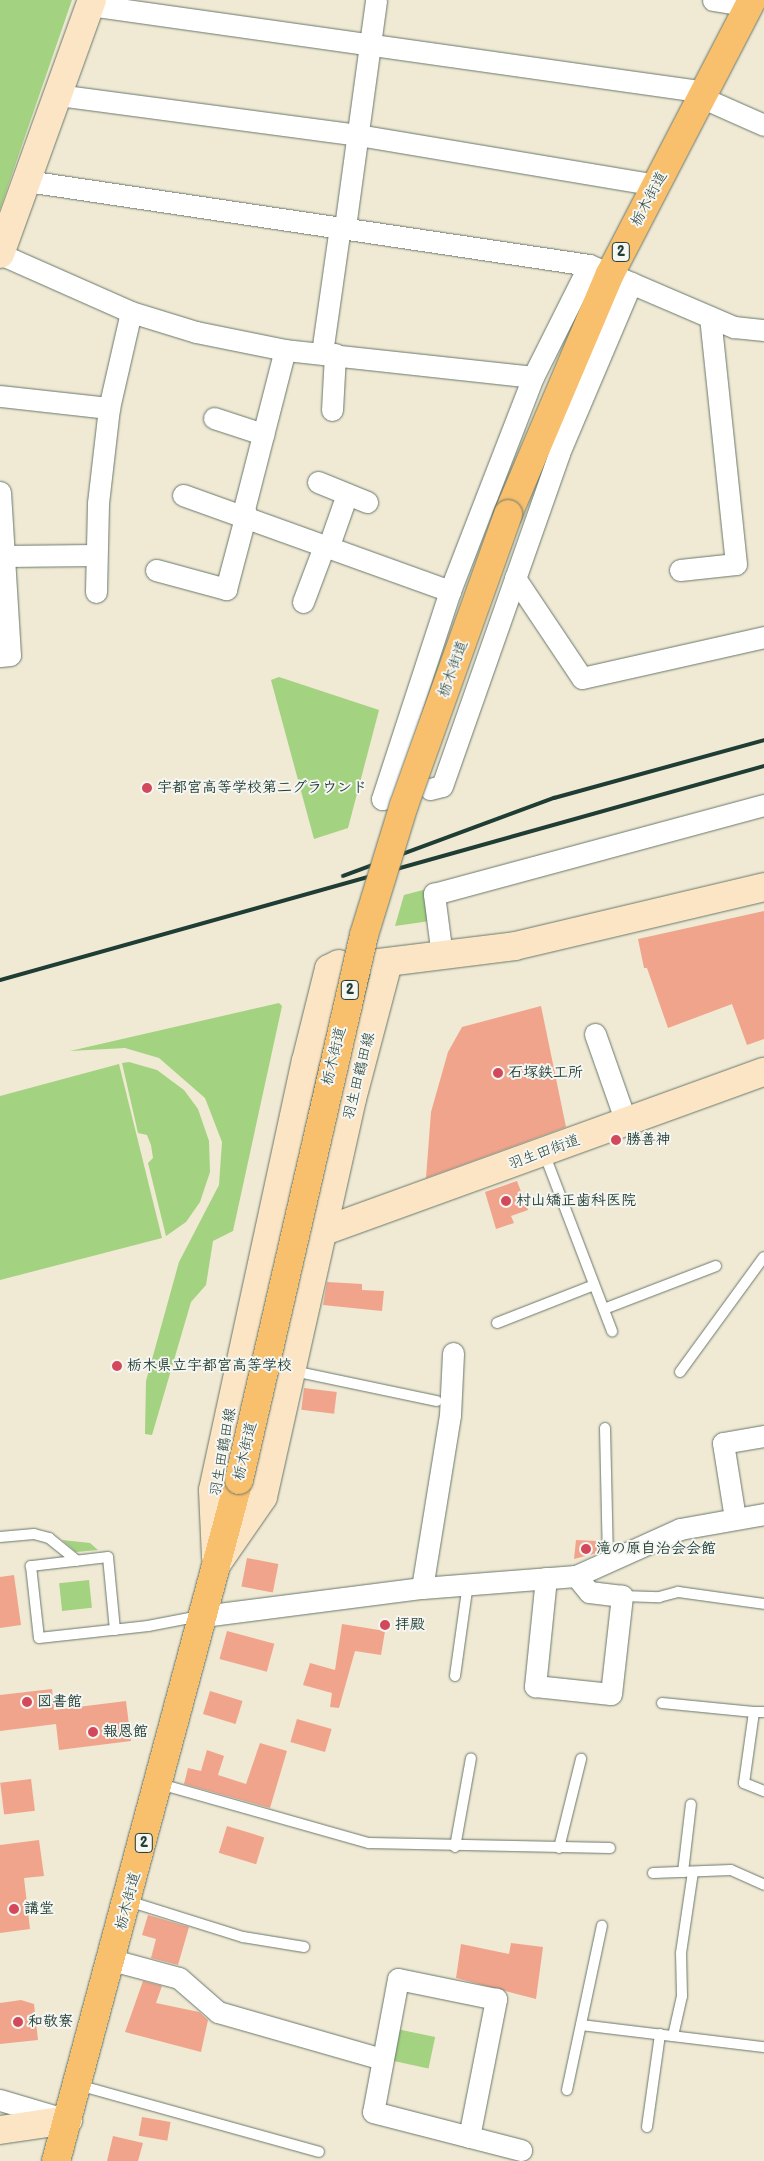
<!DOCTYPE html>
<meta charset="utf-8">
<style>
body{margin:0}
#map{position:relative;width:764px;height:2161px;overflow:hidden;background:#f0e9d4;font-family:"Balsamiq Sans","Klee One",sans-serif}
div>[style]{position:absolute}
.green>*{inset:0;background:#a3d280;transform-origin:0 0}
.building>*{inset:0;background:#f0a48c;transform-origin:0 0}
.roads{filter:drop-shadow(0 0 1px #68796c) drop-shadow(0 0 1px #68796c)}
.lane>*{height:10px;margin:-5px;padding:0 5px;transform-origin:5px;border-radius:5px;background:#fff}
.street>*{height:21px;margin:-10.5px;padding:0 10.5px;transform-origin:10.5px;border-radius:10.5px;background:#fff}
.secondary>*{height:28px;margin:-14px;padding:0 14px;transform-origin:14px;border-radius:14px;background:#fce5c4}
.primary>*{height:28px;margin:-14px;padding:0 14px;transform-origin:14px;border-radius:14px;background:#f8bf6c}
.rail>*{height:4px;margin:-2px;padding:0 2px;transform-origin:2px;border-radius:2px;background:#1f3d34}
.bridges{filter:drop-shadow(0 0 1px #68796c) drop-shadow(0 0 1px #68796c)}
.primary-bridge>*{height:28px;margin:-14px;padding:0 14px;transform-origin:14px;border-radius:14px;background:#f8bf6c}
.dots>*{width:14px;height:14px;translate:-50% -50%;box-sizing:border-box;border:2px solid #f6f6f2;border-radius:50%}
span{translate:-50% -50%;white-space:nowrap;text-align:center;line-height:1.15;-webkit-text-stroke:4px #f6f6f2;paint-order:stroke}
.shield-label span{padding:1px 4px;background:#f6f6f2;border:1px solid;border-radius:4px;-webkit-text-stroke-width:0}
.shield-label{font-size:14px;color:#1f3d34;font-weight:700}
.street-label{font-size:15px;color:#1f3d34}
.poi-label{font-size:15px;color:#1f3d34;font-weight:700}
.left{translate:0 -50%;text-align:left}
</style>
<div id="map">
<div class="green">
<div style="clip-path:polygon(0 0,72px 0,0 209px)"></div>
<div style="clip-path:polygon(279px 677px,379px 710px,348px 828px,314px 839px,271px 680px)"></div>
<div style="clip-path:polygon(427px 889px,430px 921px,395px 926px,404px 895px)"></div>
<div style="clip-path:polygon(279px 1003px,282px 1006px,233px 1231px,213px 1241px,206px 1285px,191px 1302px,152px 1435px,145px 1434px,146px 1381px,179px 1262px,219px 1185px,222px 1142px,205px 1098px,159px 1058px,125px 1048px,70px 1051px)"></div>
<div style="clip-path:polygon(129px 1062px,157px 1070px,184px 1090px,198px 1109px,209px 1141px,210px 1172px,200px 1202px,186px 1222px,166px 1236px,148px 1163px,153px 1158px,151px 1145px,147px 1135px,138px 1133px,122px 1063px)"></div>
<div style="clip-path:polygon(119px 1064px,162px 1238px,0 1280px,0 1096px)"></div>
<div style="clip-path:polygon(62px 1540px,90px 1543px,98px 1550px,76px 1552px)"></div>
<div style="left:89px;top:1580px;width:28px;height:30px;rotate:84deg"></div>
<div style="left:397px;top:2029px;width:39px;height:32px;rotate:12deg"></div>
</div>
<div class="building">
<div style="clip-path:polygon(764px 911px,764px 1039px,747px 1045px,732px 1004px,668px 1028px,647px 968px,644px 968px,638px 939px)"></div>
<div style="clip-path:polygon(541px 1006px,566px 1127px,426px 1178px,431px 1112px,448px 1052px,462px 1027px)"></div>
<div style="clip-path:polygon(517px 1181px,528px 1210px,511px 1216px,514px 1223px,496px 1229px,485px 1192px)"></div>
<div style="clip-path:polygon(327px 1282px,362px 1284px,362px 1290px,384px 1291px,382px 1311px,323px 1305px)"></div>
<div style="left:304px;top:1388px;width:33px;height:22px;rotate:7deg"></div>
<div style="clip-path:polygon(576px 1540px,597px 1541px,597px 1553px,574px 1559px)"></div>
<div style="left:247px;top:1558px;width:32px;height:29px;rotate:11deg"></div>
<div style="clip-path:polygon(14px 1575px,21px 1625px,0 1628px,0 1577px)"></div>
<div style="clip-path:polygon(342px 1624px,385px 1631px,381px 1655px,355px 1651px,339px 1708px,330px 1707px,332px 1693px,303px 1685px,310px 1663px,335px 1670px)"></div>
<div style="left:227px;top:1631px;width:49px;height:29px;rotate:15deg"></div>
<div style="clip-path:polygon(52px 1689px,54px 1710px,126px 1701px,131px 1741px,59px 1750px,56px 1724px,0 1731px,0 1695px)"></div>
<div style="left:210px;top:1691px;width:34px;height:24px;rotate:17deg"></div>
<div style="left:297px;top:1719px;width:36px;height:24px;rotate:16deg"></div>
<div style="clip-path:polygon(260px 1743px,287px 1751px,270px 1808px,184px 1784px,188px 1768px,201px 1771px,207px 1750px,224px 1756px,218px 1775px,246px 1784px)"></div>
<div style="left:31px;top:1779px;width:32px;height:31px;rotate:83deg"></div>
<div style="left:227px;top:1826px;width:39px;height:28px;rotate:17deg"></div>
<div style="clip-path:polygon(39px 1840px,44px 1876px,24px 1878px,30px 1929px,0 1933px,0 1845px)"></div>
<div style="clip-path:polygon(148px 1915px,189px 1927px,178px 1965px,151px 1958px,156px 1939px,142px 1935px)"></div>
<div style="clip-path:polygon(511px 1943px,543px 1947px,536px 1999px,456px 1978px,461px 1944px,509px 1954px)"></div>
<div style="clip-path:polygon(143px 1981px,162px 1986px,156px 2003px,199px 2012px,208px 2020px,201px 2052px,125px 2032px)"></div>
<div style="clip-path:polygon(21px 2000px,34px 2004px,38px 2040px,0 2044px,0 2003px)"></div>
<div style="left:142px;top:2117px;width:29px;height:19px;rotate:10deg"></div>
<div style="clip-path:polygon(113px 2136px,143px 2143px,138px 2161px,107px 2161px)"></div>
</div>
<div class="roads">
<div class="lane">
<div style="left:544px;top:1153px;width:191px;rotate:69.1deg"></div>
<div style="left:604px;top:1309px;width:120px;rotate:-21deg"></div>
<div style="left:497px;top:1323px;width:104px;rotate:-21.4deg"></div>
<div style="left:293px;top:1371px;width:147px;rotate:11.8deg"></div>
<div style="left:680px;top:1372px;width:142px;rotate:-53.9deg"></div>
<div style="left:605px;top:1428px;width:133px;rotate:88.7deg"></div>
<div style="left:0;top:1537px;width:34px;rotate:-5deg"></div>
<div style="left:34px;top:1534px;width:16px;rotate:15deg"></div>
<div style="left:49px;top:1538px;width:36px;rotate:39deg"></div>
<div style="left:622px;top:1596px;width:37px;rotate:2deg"></div>
<div style="left:659px;top:1597px;width:20px;rotate:-15deg"></div>
<div style="left:678px;top:1592px;width:87px;rotate:7.9deg"></div>
<div style="left:115px;top:1630px;width:73px;rotate:-95.5deg"></div>
<div style="left:108px;top:1557px;width:78px;rotate:173.3deg"></div>
<div style="left:31px;top:1566px;width:72px;rotate:83.7deg"></div>
<div style="left:39px;top:1638px;width:110px;rotate:-6.3deg"></div>
<div style="left:148px;top:1626px;width:53px;rotate:-10.9deg"></div>
<div style="left:455px;top:1676px;width:93px;rotate:-82deg"></div>
<div style="left:662px;top:1703px;width:92px;rotate:5.6deg"></div>
<div style="left:764px;top:1712px;width:10px;rotate:180deg"></div>
<div style="left:754px;top:1712px;width:72px;rotate:98deg"></div>
<div style="left:744px;top:1783px;width:22px;rotate:22deg"></div>
<div style="left:160px;top:1784px;width:217px;rotate:15.8deg"></div>
<div style="left:369px;top:1843px;width:241px;rotate:1.2deg"></div>
<div style="left:455px;top:1847px;width:90px;rotate:-79.8deg"></div>
<div style="left:559px;top:1848px;width:92px;rotate:-76.1deg"></div>
<div style="left:683px;top:1872px;width:68px;rotate:-83.3deg"></div>
<div style="left:653px;top:1873px;width:78px;rotate:-2.2deg"></div>
<div style="left:731px;top:1870px;width:36px;rotate:24deg"></div>
<div style="left:128px;top:1901px;width:121px;rotate:17.4deg"></div>
<div style="left:243px;top:1937px;width:62px;rotate:9.3deg"></div>
<div style="left:581px;top:2025px;width:184px;rotate:6.9deg"></div>
<div style="left:673px;top:2036px;width:41px;rotate:-77.3deg"></div>
<div style="left:682px;top:1996px;width:43px;rotate:-91.3deg"></div>
<div style="left:681px;top:1953px;width:82px;rotate:-81.6deg"></div>
<div style="left:78px;top:2085px;width:250px;rotate:15.5deg"></div>
<div style="left:567px;top:2090px;width:168px;rotate:-78deg"></div>
<div style="left:647px;top:2127px;width:94px;rotate:-82deg"></div>
</div>
<div class="street">
<div style="left:713px;top:0;width:37px;rotate:9deg"></div>
<div style="left:90px;top:5px;width:622px;rotate:8.04deg"></div>
<div style="left:58px;top:95px;width:303px;rotate:7.6deg"></div>
<div style="left:358px;top:135px;width:302px;rotate:9.5deg"></div>
<div style="left:703px;top:98px;width:67px;rotate:23.9deg"></div>
<div style="left:27px;top:181px;width:568px;rotate:8.5deg"></div>
<div style="left:589px;top:265px;width:158px;rotate:23.2deg"></div>
<div style="left:734px;top:327px;width:30px;rotate:6deg"></div>
<div style="left:345px;top:227px;width:229px;rotate:-82.2deg"></div>
<div style="left:0;top:254px;width:143px;rotate:23.9deg"></div>
<div style="left:131px;top:312px;width:68px;rotate:17.1deg"></div>
<div style="left:196px;top:332px;width:91px;rotate:11.4deg"></div>
<div style="left:285px;top:350px;width:249px;rotate:6.2deg"></div>
<div style="left:322px;top:353px;width:128px;rotate:-81.9deg"></div>
<div style="left:0;top:396px;width:110px;rotate:6.3deg"></div>
<div style="left:332px;top:410px;width:56px;rotate:-86.9deg"></div>
<div style="left:214px;top:418px;width:52px;rotate:18.1deg"></div>
<div style="left:318px;top:482px;width:53px;rotate:22.2deg"></div>
<div style="left:0;top:492px;width:163px;rotate:86.5deg"></div>
<div style="left:10px;top:655px;width:10px;rotate:174deg"></div>
<div style="left:183px;top:495px;width:284px;rotate:19.8deg"></div>
<div style="left:243px;top:513px;width:168px;rotate:-75.6deg"></div>
<div style="left:328px;top:548px;width:57px;rotate:-70.6deg"></div>
<div style="left:4px;top:556px;width:92px;rotate:-0.6deg"></div>
<div style="left:156px;top:570px;width:73px;rotate:15.2deg"></div>
<div style="left:226px;top:589px;width:78px;rotate:-75.1deg"></div>
<div style="left:680px;top:570px;width:56px;rotate:-6.1deg"></div>
<div style="left:736px;top:564px;width:248px;rotate:-96deg"></div>
<div style="left:515px;top:578px;width:120px;rotate:56.2deg"></div>
<div style="left:582px;top:678px;width:187px;rotate:-12.7deg"></div>
<div style="left:96px;top:592px;width:89px;rotate:-88.7deg"></div>
<div style="left:98px;top:503px;width:96px;rotate:-83.4deg"></div>
<div style="left:109px;top:408px;width:98px;rotate:-77.1deg"></div>
<div style="left:303px;top:602px;width:60px;rotate:-69.4deg"></div>
<div style="left:430px;top:789px;width:12px;rotate:-14deg"></div>
<div style="left:442px;top:786px;width:353px;rotate:-70.6deg"></div>
<div style="left:559px;top:453px;width:185px;rotate:-67deg"></div>
<div style="left:390px;top:798px;width:8px;rotate:173deg"></div>
<div style="left:382px;top:799px;width:219px;rotate:-71.9deg"></div>
<div style="left:450px;top:591px;width:230px;rotate:-68.8deg"></div>
<div style="left:533px;top:377px;width:125px;rotate:-63.4deg"></div>
<div style="left:442px;top:956px;width:63px;rotate:-97.4deg"></div>
<div style="left:434px;top:894px;width:342px;rotate:-15.1deg"></div>
<div style="left:595px;top:1034px;width:93px;rotate:70.6deg"></div>
<div style="left:735px;top:1518px;width:76px;rotate:-99.1deg"></div>
<div style="left:723px;top:1443px;width:42px;rotate:-9.7deg"></div>
<div style="left:546px;top:1578px;width:109px;rotate:95.8deg"></div>
<div style="left:535px;top:1686px;width:76px;rotate:6deg"></div>
<div style="left:611px;top:1694px;width:99px;rotate:-83.6deg"></div>
<div style="left:622px;top:1596px;width:33px;rotate:-173deg"></div>
<div style="left:589px;top:1592px;width:21px;rotate:-129deg"></div>
<div style="left:422px;top:1588px;width:175px;rotate:-80.8deg"></div>
<div style="left:450px;top:1415px;width:62px;rotate:-87.2deg"></div>
<div style="left:203px;top:1616px;width:221px;rotate:-7.3deg"></div>
<div style="left:422px;top:1588px;width:154px;rotate:-4.5deg"></div>
<div style="left:576px;top:1576px;width:114px;rotate:-24.3deg"></div>
<div style="left:680px;top:1529px;width:85px;rotate:-10.1deg"></div>
<div style="left:112px;top:1960px;width:69px;rotate:15deg"></div>
<div style="left:179px;top:1978px;width:52px;rotate:41.1deg"></div>
<div style="left:218px;top:2012px;width:171px;rotate:16deg"></div>
<div style="left:0;top:2100px;width:67px;rotate:16.5deg"></div>
<div style="left:469px;top:2137px;width:141px;rotate:-78.9deg"></div>
<div style="left:496px;top:1999px;width:100px;rotate:-168.5deg"></div>
<div style="left:398px;top:1979px;width:135px;rotate:100.6deg"></div>
<div style="left:373px;top:2112px;width:153px;rotate:14.4deg"></div>
</div>
<div class="secondary">
<div style="left:0;top:254px;width:270px;rotate:-70.1deg"></div>
<div style="left:379px;top:963px;width:137px;rotate:-7.1deg"></div>
<div style="left:515px;top:946px;width:256px;rotate:-13.3deg"></div>
<div style="left:324px;top:1231px;width:468px;rotate:-19.9deg"></div>
<div style="left:216px;top:1557px;width:67px;rotate:-92.6deg"></div>
<div style="left:213px;top:1490px;width:439px;rotate:-77.8deg"></div>
<div style="left:306px;top:1061px;width:95px;rotate:-76deg"></div>
<div style="left:329px;top:969px;width:11px;rotate:-27deg"></div>
<div style="left:218px;top:1562px;width:79px;rotate:-55.3deg"></div>
<div style="left:263px;top:1497px;width:408px;rotate:-77.4deg"></div>
<div style="left:352px;top:1099px;width:141px;rotate:-75.2deg"></div>
<div style="left:0;top:2130px;width:69px;rotate:-8.4deg"></div>
</div>
<div class="primary">
<div style="left:508px;top:514px;width:261px;rotate:-67deg"></div>
<div style="left:610px;top:274px;width:309px;rotate:-62.6deg"></div>
<div style="left:56px;top:2161px;width:705px;rotate:-74.96deg"></div>
</div>
</div>
<div class="rail">
<div style="left:343px;top:876px;width:225px;rotate:-20.3deg"></div>
<div style="left:554px;top:798px;width:218px;rotate:-15.4deg"></div>
<div style="left:0;top:980px;width:793px;rotate:-15.65deg"></div>
</div>
<div class="bridges">
<div class="primary-bridge">
<div style="left:239px;top:1480px;width:559px;rotate:-77.08deg"></div>
<div style="left:364px;top:935px;width:136px;rotate:-72.9deg"></div>
<div style="left:404px;top:805px;width:309px;rotate:-70.3deg"></div>
</div>
</div>
<div class="dots">
<div style="left:147px;top:788px;background:#d1495b"></div>
<div style="left:498px;top:1073px;background:#d1495b"></div>
<div style="left:616px;top:1140px;background:#d1495b"></div>
<div style="left:506px;top:1201px;background:#d1495b"></div>
<div style="left:117px;top:1366px;background:#d1495b"></div>
<div style="left:586px;top:1549px;background:#d1495b"></div>
<div style="left:385px;top:1625px;background:#d1495b"></div>
<div style="left:27px;top:1702px;background:#d1495b"></div>
<div style="left:93px;top:1732px;background:#d1495b"></div>
<div style="left:14px;top:1909px;background:#d1495b"></div>
<div style="left:18px;top:2022px;background:#d1495b"></div>
</div>
<div class="shield-label">
<span style="left:621px;top:252px">2</span>
<span style="left:350px;top:990px">2</span>
<span style="left:144px;top:1843px">2</span>
</div>
<div class="street-label">
<span style="left:649px;top:199px;rotate:-62deg">栃木街道</span>
<span style="left:453px;top:669px;rotate:-70deg">栃木街道</span>
<span style="left:334px;top:1056px;rotate:-76deg">栃木街道</span>
<span style="left:359px;top:1076px;rotate:-76deg">羽生田鶴田線</span>
<span style="left:544px;top:1152px;rotate:-20deg">羽生田街道</span>
<span style="left:245px;top:1451px;rotate:-77deg">栃木街道</span>
<span style="left:223px;top:1452px;rotate:-80deg">羽生田鶴田線</span>
<span style="left:128px;top:1901px;rotate:-75deg">栃木街道</span>
</div>
<div class="poi-label">
<span class="left" style="left:157px;top:788px">宇都宮高等学校第二グラウンド</span>
<span class="left" style="left:508px;top:1073px">石塚鉄工所</span>
<span class="left" style="left:626px;top:1140px">勝善神</span>
<span class="left" style="left:516px;top:1201px">村山矯正歯科医院</span>
<span class="left" style="left:127px;top:1366px">栃木県立宇都宮高等学校</span>
<span class="left" style="left:596px;top:1549px">滝の原自治会会館</span>
<span class="left" style="left:395px;top:1625px">拝殿</span>
<span class="left" style="left:37px;top:1702px">図書館</span>
<span class="left" style="left:103px;top:1732px">報恩館</span>
<span class="left" style="left:24px;top:1909px">講堂</span>
<span class="left" style="left:28px;top:2022px">和敬寮</span>
</div>
</div>
